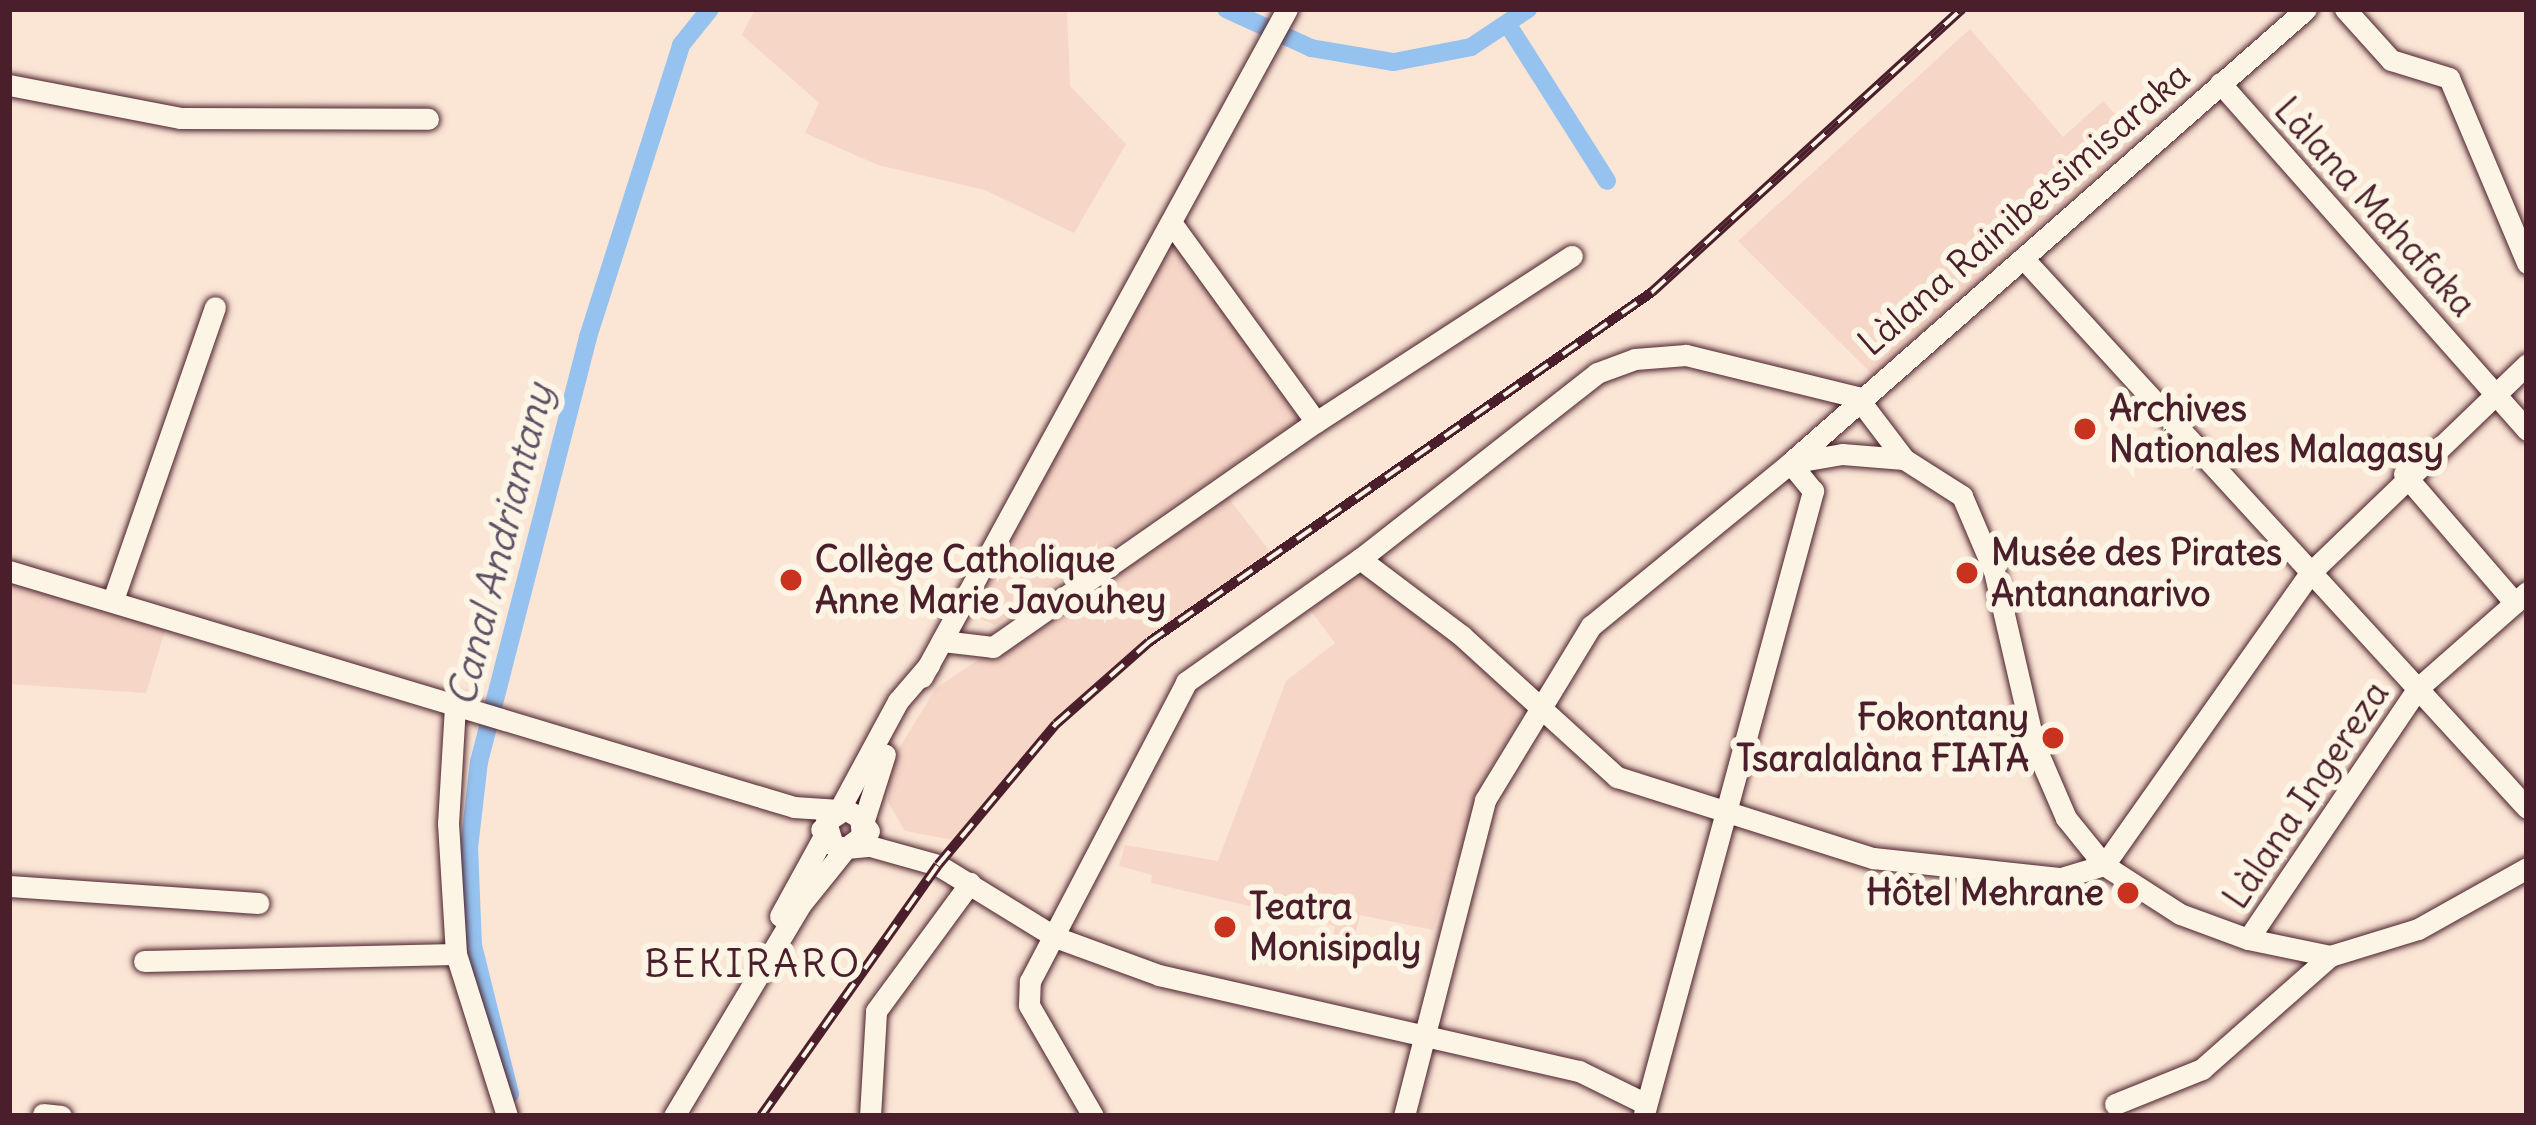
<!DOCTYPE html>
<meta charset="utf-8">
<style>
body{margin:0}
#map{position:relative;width:2536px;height:1125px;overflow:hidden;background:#fbe5d5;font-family:Delius,sans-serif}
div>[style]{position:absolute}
.built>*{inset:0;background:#f6d6c7}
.canal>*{height:18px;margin:-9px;padding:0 9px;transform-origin:9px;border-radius:9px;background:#95c2ef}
.roads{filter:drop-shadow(0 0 3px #4a1f2b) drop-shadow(0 0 3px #4a1f2b)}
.minor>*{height:21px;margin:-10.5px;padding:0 10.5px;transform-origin:10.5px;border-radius:10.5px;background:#fcf5e5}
.rail>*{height:10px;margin-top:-5px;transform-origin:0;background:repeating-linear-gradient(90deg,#fcf5e5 0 18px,#4a1f2b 0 36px);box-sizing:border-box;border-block:3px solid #4a1f2b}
.dots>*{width:33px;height:33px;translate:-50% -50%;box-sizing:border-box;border:6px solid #fcf5e5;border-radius:50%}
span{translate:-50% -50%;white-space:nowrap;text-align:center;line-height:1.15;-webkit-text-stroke:12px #fcf5e5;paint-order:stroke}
.street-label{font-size:36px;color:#4a1f2b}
.poi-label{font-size:36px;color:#4a1f2b;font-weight:700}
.left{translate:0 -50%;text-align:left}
.right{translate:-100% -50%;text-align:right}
.water-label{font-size:39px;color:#605066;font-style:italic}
.neighbourhood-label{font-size:39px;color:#4a1f2b;letter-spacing:3px}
.frame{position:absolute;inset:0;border:12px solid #4a1f2b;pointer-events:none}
</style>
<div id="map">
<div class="built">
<div style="clip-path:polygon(755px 9px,1067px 9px,1070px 86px,1126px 144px,1074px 233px,985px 190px,878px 165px,805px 133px,819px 103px,742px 35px)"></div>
<div style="clip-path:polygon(1970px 29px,2063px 137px,2103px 101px,2137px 139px,1873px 375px,1738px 241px)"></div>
<div style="clip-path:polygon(1173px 243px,1305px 416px,995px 625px,970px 615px)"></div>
<div style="clip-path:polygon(1226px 495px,1271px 553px,1149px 642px,1056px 724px,958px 841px,905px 831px,888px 802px,890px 763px,936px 688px)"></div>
<div style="clip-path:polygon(1361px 564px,1531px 700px,1486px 775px,1433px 930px,1360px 915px,1355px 936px,1342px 946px,1332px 944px,1335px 926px,1151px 883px,1152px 875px,1119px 866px,1125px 845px,1218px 861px,1286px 681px,1335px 643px,1311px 611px)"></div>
<div style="clip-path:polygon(9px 576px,167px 624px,146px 693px,9px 684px)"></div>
</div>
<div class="canal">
<div style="left:1226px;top:9px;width:94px;rotate:24.6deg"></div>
<div style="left:1311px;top:48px;width:84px;rotate:9.6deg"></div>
<div style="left:1394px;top:62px;width:78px;rotate:-11deg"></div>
<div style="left:1471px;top:47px;width:69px;rotate:-33.7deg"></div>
<div style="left:1510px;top:28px;width:181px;rotate:57.6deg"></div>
<div style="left:510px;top:1094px;width:153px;rotate:-104deg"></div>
<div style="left:473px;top:946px;width:98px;rotate:-92.3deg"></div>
<div style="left:469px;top:848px;width:87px;rotate:-83.4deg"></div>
<div style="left:479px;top:762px;width:439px;rotate:-75.6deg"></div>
<div style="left:588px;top:337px;width:306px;rotate:-72.3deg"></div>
<div style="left:681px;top:45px;width:46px;rotate:-51.1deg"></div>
</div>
<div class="roads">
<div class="minor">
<div style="left:2345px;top:9px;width:69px;rotate:48deg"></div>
<div style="left:2391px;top:60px;width:61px;rotate:17.2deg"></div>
<div style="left:2449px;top:78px;width:201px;rotate:67.1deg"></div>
<div style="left:2220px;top:83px;width:463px;rotate:48.5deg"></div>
<div style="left:9px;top:85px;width:174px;rotate:10.9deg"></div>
<div style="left:180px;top:118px;width:248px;rotate:0.2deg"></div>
<div style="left:2023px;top:258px;width:746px;rotate:47.5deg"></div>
<div style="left:1316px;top:422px;width:305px;rotate:-33deg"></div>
<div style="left:1790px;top:463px;width:53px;rotate:-9.8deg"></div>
<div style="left:1842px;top:454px;width:62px;rotate:4.6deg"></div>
<div style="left:2404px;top:474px;width:170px;rotate:49.3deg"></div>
<div style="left:1360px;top:559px;width:128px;rotate:37deg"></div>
<div style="left:1462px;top:636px;width:210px;rotate:42.3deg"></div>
<div style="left:1617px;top:777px;width:269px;rotate:17.6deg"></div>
<div style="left:1873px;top:858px;width:189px;rotate:6.1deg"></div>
<div style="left:2061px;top:878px;width:45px;rotate:-16.8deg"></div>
<div style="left:9px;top:571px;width:820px;rotate:16.73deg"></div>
<div style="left:794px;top:807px;width:45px;rotate:3.8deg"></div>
<div style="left:839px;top:810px;width:124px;rotate:-61.6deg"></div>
<div style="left:898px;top:701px;width:48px;rotate:-49.3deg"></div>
<div style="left:113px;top:600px;width:310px;rotate:-70.8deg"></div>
<div style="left:942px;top:641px;width:51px;rotate:6.7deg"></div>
<div style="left:993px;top:647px;width:394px;rotate:-34.9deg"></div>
<div style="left:1316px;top:422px;width:245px;rotate:-126deg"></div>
<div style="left:922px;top:677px;width:761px;rotate:-61.35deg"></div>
<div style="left:455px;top:706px;width:117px;rotate:93.4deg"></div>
<div style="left:448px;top:823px;width:131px;rotate:86.5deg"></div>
<div style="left:456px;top:954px;width:170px;rotate:72.5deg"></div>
<div style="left:869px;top:831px;width:10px;rotate:-127deg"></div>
<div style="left:863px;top:823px;width:72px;rotate:-72.3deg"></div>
<div style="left:2104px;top:865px;width:356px;rotate:-54.8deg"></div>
<div style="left:2309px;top:574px;width:303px;rotate:-43.9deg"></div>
<div style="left:9px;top:886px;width:250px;rotate:3.9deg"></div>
<div style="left:780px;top:916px;width:94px;rotate:-61.2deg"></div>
<div style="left:825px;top:834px;width:6px;rotate:-129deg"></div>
<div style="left:2248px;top:939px;width:302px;rotate:-55.9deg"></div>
<div style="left:2417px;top:689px;width:147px;rotate:-41.4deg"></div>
<div style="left:144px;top:961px;width:312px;rotate:-1.3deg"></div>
<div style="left:2115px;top:1104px;width:94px;rotate:-21.9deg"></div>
<div style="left:2202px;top:1069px;width:171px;rotate:-41.4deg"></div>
<div style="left:43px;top:1114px;width:18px;rotate:6deg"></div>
<div style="left:1644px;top:1114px;width:646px;rotate:-74.82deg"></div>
<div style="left:1813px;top:491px;width:36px;rotate:-129deg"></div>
<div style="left:674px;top:1116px;width:247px;rotate:-59.1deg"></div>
<div style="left:801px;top:904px;width:72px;rotate:-51.2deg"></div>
<div style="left:846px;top:848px;width:20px;rotate:-37deg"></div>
<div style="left:862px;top:836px;width:18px;rotate:-96deg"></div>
<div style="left:860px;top:818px;width:17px;rotate:-149deg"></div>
<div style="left:845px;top:809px;width:23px;rotate:146deg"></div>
<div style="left:826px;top:822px;width:24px;rotate:73deg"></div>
<div style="left:833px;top:845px;width:13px;rotate:13deg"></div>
<div style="left:846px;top:848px;width:24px;rotate:-5deg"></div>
<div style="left:870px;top:846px;width:71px;rotate:15.6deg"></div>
<div style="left:938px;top:865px;width:137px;rotate:31.6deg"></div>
<div style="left:1055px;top:937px;width:111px;rotate:20.1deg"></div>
<div style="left:1159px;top:975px;width:431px;rotate:12.9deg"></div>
<div style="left:1579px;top:1071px;width:70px;rotate:26.2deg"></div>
<div style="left:870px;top:1116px;width:105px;rotate:-86.7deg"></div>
<div style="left:876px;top:1011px;width:159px;rotate:-53.7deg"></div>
<div style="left:1093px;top:1116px;width:128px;rotate:-120deg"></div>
<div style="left:1029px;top:1005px;width:24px;rotate:-88deg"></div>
<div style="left:1030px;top:981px;width:337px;rotate:-62.4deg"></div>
<div style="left:1186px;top:682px;width:213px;rotate:-35.3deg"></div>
<div style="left:1360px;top:559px;width:301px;rotate:-38.1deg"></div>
<div style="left:1597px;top:373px;width:40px;rotate:-20.2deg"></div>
<div style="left:1635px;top:359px;width:51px;rotate:-4.5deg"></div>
<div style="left:1686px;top:355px;width:176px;rotate:13.8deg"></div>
<div style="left:1857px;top:397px;width:78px;rotate:52.8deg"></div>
<div style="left:1904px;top:459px;width:69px;rotate:32.5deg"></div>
<div style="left:1962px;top:496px;width:82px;rotate:66.9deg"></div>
<div style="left:1994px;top:571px;width:178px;rotate:77deg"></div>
<div style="left:2034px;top:744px;width:81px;rotate:66.6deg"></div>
<div style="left:2066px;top:818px;width:60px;rotate:51deg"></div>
<div style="left:2104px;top:865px;width:90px;rotate:32.8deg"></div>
<div style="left:2180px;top:914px;width:72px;rotate:20.2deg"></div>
<div style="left:2248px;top:939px;width:84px;rotate:11.7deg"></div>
<div style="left:2330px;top:956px;width:92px;rotate:-17.1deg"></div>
<div style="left:2418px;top:929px;width:125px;rotate:-29.2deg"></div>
<div style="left:1404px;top:1116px;width:326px;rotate:-75.6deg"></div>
<div style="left:1485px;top:800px;width:204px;rotate:-58.7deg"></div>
<div style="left:1591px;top:626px;width:257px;rotate:-39.3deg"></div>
<div style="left:1790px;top:463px;width:687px;rotate:-41.34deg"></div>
</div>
</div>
<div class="rail">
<div style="left:761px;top:1116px;width:307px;rotate:-54.8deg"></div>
<div style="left:938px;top:865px;width:184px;rotate:-50.1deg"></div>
<div style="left:1056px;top:724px;width:124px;rotate:-41.4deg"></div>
<div style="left:1149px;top:642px;width:613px;rotate:-34.83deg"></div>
<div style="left:1652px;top:292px;width:420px;rotate:-42.4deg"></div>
</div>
<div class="dots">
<div style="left:2085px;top:429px;background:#c8321e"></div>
<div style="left:1967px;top:573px;background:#c8321e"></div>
<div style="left:791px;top:580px;background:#c8321e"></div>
<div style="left:2053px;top:738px;background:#c8321e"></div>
<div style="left:2128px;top:893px;background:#c8321e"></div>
<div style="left:1225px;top:927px;background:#c8321e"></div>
</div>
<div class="street-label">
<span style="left:2375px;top:207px;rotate:48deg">Làlana Mahafaka</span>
<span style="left:2024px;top:209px;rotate:-41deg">Làlana Rainibetsimisaraka</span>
<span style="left:2306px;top:795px;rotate:-56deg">Làlana Ingereza</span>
</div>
<div class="poi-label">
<span class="left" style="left:2109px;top:429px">Archives<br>Nationales Malagasy</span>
<span class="left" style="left:1991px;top:573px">Musée des Pirates<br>Antananarivo</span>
<span class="left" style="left:815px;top:580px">Collège Catholique<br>Anne Marie Javouhey</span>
<span class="right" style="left:2029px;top:738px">Fokontany<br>Tsaralalàna FIATA</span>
<span class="right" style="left:2104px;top:893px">Hôtel Mehrane</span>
<span class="left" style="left:1249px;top:927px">Teatra<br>Monisipaly</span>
</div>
<div class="water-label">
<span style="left:501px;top:545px;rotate:-76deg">Canal Andriantany</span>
</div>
<div class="neighbourhood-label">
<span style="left:753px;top:964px">BEKIRARO</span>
</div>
<div class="frame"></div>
</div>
